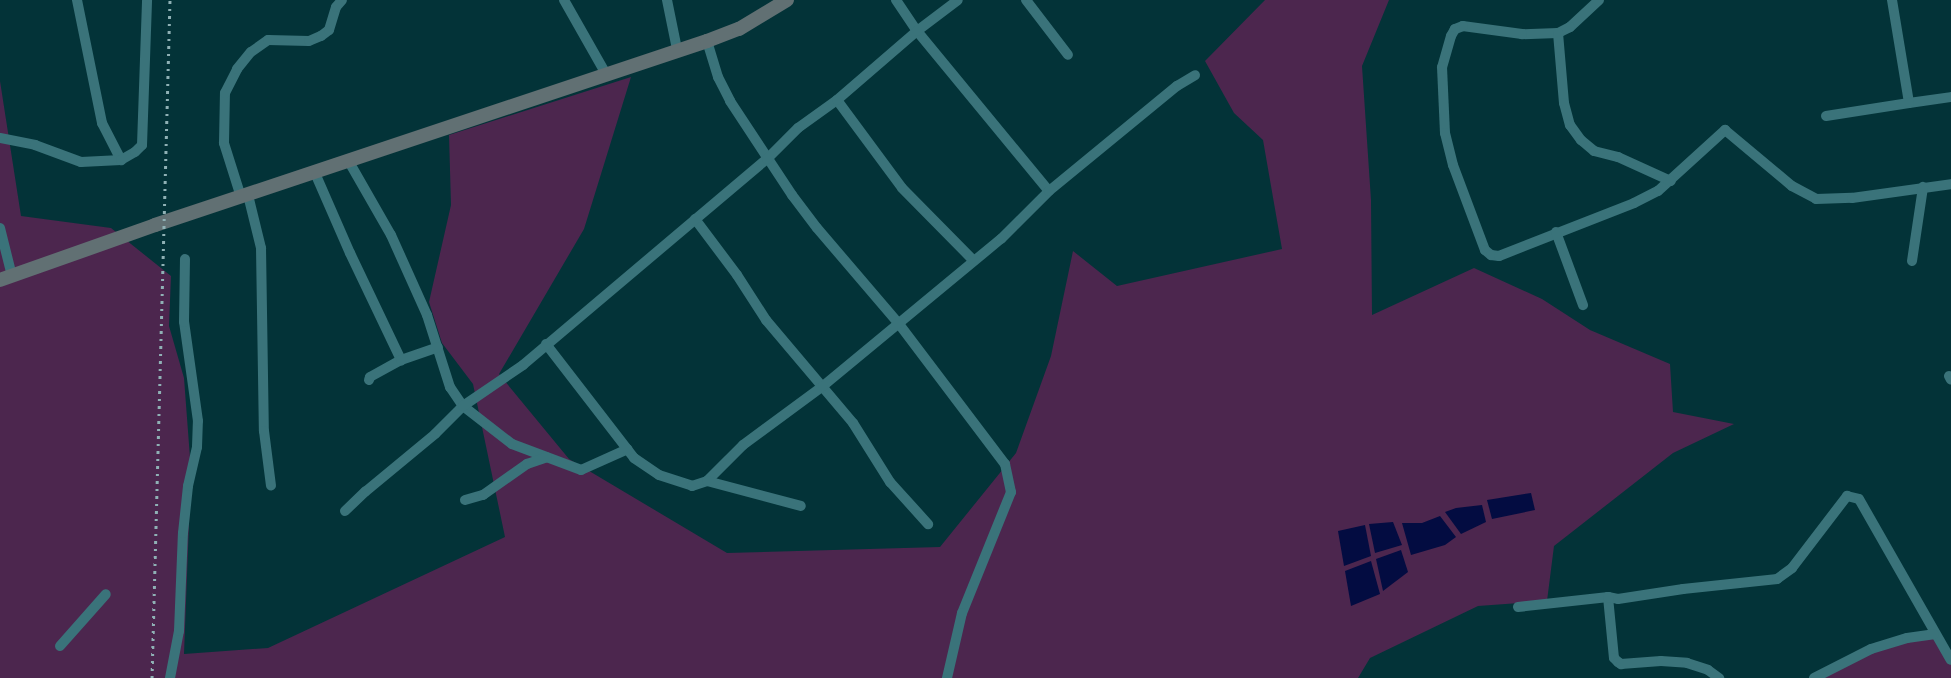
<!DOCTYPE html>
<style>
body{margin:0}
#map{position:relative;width:1951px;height:678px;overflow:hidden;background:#033338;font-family:"Varela Round",sans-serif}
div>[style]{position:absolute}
.green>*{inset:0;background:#4c264e}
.water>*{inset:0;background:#030c41}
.street>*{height:10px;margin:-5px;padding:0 5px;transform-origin:5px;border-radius:5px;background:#3a737a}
.secondary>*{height:14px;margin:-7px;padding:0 7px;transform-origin:7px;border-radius:7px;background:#617073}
.rail>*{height:3px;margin-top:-1.5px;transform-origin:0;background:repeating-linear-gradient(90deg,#8fb1b5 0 2.5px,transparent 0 7.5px)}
span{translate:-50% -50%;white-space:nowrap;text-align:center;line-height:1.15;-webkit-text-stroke:4px #033338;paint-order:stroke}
</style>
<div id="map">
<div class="green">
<div style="clip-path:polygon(1265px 0,1389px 0,1362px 66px,1371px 200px,1372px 315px,1474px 268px,1542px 299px,1590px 330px,1670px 364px,1673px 412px,1734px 424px,1673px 453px,1554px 546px,1547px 601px,1478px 606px,1370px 658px,1358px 678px,0 678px,0 81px,21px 216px,111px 228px,171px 276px,169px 326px,184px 378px,191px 471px,184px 654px,268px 648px,505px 537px,473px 384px,442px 343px,429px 302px,451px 205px,449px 135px,631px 77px,584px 229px,499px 374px,569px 459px,727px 553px,940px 547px,1016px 453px,1051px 356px,1073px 251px,1117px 286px,1282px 249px,1263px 140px,1234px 113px,1205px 61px)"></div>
<div style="clip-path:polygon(1934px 634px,1951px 660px,1951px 678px,1814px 678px,1871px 649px)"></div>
</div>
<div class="water">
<div style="clip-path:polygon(1531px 493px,1535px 510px,1492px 519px,1487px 500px)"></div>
<div style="clip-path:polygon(1482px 505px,1486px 522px,1461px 534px,1445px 512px,1456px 508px)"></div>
<div style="clip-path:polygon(1440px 516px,1456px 537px,1445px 545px,1411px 555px,1402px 523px,1422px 523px)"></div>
<div style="clip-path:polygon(1393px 522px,1402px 545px,1375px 553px,1369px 524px)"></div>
<div style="clip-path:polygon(1365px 525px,1371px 556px,1344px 566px,1338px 531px)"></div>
<div style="clip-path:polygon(1401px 550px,1408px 572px,1383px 591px,1376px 559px)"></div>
<div style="clip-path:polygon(1371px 561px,1380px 594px,1351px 606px,1345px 571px)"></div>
</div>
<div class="street">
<div style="left:77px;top:0;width:126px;rotate:78.5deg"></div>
<div style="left:102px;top:123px;width:42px;rotate:62.8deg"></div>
<div style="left:564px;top:0;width:85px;rotate:60.4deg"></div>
<div style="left:667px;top:0;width:50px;rotate:78.5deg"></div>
<div style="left:896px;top:0;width:37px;rotate:56deg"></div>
<div style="left:917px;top:31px;width:207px;rotate:50.5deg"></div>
<div style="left:1026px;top:0;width:69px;rotate:52.6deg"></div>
<div style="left:1599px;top:0;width:40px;rotate:137deg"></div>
<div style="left:1570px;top:27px;width:13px;rotate:153deg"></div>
<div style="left:1558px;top:33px;width:36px;rotate:178deg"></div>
<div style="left:1522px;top:34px;width:60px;rotate:-172.3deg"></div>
<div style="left:1463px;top:26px;width:9px;rotate:159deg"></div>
<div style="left:1455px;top:29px;width:8px;rotate:120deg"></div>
<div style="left:1451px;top:36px;width:32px;rotate:106deg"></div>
<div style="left:1442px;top:67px;width:66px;rotate:87.4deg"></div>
<div style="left:1445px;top:133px;width:33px;rotate:76deg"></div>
<div style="left:1453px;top:165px;width:91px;rotate:69.4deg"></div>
<div style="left:1485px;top:250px;width:8px;rotate:40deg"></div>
<div style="left:1491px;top:255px;width:8px;rotate:7deg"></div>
<div style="left:1499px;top:256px;width:145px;rotate:-21.4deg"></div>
<div style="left:1634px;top:203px;width:27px;rotate:-27deg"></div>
<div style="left:1658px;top:191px;width:91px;rotate:-42.3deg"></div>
<div style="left:1725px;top:130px;width:87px;rotate:39.9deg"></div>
<div style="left:1792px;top:186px;width:27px;rotate:28deg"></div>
<div style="left:1816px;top:199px;width:36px;rotate:-2deg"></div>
<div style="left:1852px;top:198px;width:100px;rotate:-8deg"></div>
<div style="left:1892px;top:0;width:104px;rotate:80.6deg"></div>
<div style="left:1909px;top:103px;width:42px;rotate:-8.1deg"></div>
<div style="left:1558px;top:33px;width:70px;rotate:85.1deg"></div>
<div style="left:1564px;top:103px;width:23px;rotate:75deg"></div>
<div style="left:1570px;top:125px;width:19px;rotate:54deg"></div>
<div style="left:1581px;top:140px;width:17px;rotate:40deg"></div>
<div style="left:1594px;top:151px;width:25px;rotate:14deg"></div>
<div style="left:1618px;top:157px;width:58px;rotate:24.4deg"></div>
<div style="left:707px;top:41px;width:38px;rotate:73deg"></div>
<div style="left:718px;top:77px;width:27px;rotate:63deg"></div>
<div style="left:730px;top:101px;width:113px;rotate:56.6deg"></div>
<div style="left:792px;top:195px;width:41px;rotate:52.9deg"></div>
<div style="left:817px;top:228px;width:126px;rotate:49.5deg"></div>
<div style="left:899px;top:324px;width:176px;rotate:52.9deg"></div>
<div style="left:1005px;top:464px;width:29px;rotate:78deg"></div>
<div style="left:1011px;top:492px;width:131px;rotate:112deg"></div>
<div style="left:962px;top:613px;width:67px;rotate:103deg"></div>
<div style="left:837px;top:100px;width:109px;rotate:53.5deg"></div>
<div style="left:902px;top:188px;width:101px;rotate:45.4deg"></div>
<div style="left:1826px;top:116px;width:84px;rotate:-8.9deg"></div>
<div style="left:0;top:138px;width:36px;rotate:11deg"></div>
<div style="left:35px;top:145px;width:49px;rotate:20.3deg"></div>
<div style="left:81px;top:162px;width:40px;rotate:-2.9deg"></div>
<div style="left:121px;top:160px;width:16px;rotate:-30deg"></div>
<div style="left:135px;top:152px;width:10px;rotate:-45deg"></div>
<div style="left:142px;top:145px;width:145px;rotate:-88deg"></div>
<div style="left:348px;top:160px;width:86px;rotate:60.2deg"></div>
<div style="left:391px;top:235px;width:88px;rotate:65.8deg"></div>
<div style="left:427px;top:315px;width:76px;rotate:72.3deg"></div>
<div style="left:450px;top:387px;width:23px;rotate:56deg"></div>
<div style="left:463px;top:406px;width:62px;rotate:37.8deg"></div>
<div style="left:512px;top:444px;width:74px;rotate:20.6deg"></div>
<div style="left:581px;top:470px;width:51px;rotate:-24.1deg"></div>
<div style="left:315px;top:173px;width:87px;rotate:66.4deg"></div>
<div style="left:350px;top:253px;width:119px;rotate:64.5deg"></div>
<div style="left:248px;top:195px;width:55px;rotate:76.2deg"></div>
<div style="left:261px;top:248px;width:183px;rotate:89.1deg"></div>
<div style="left:264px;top:431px;width:55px;rotate:82.7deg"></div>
<div style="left:241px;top:197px;width:57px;rotate:-107.5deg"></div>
<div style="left:224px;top:143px;width:50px;rotate:-88.9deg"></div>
<div style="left:225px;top:93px;width:27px;rotate:-63deg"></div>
<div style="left:237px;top:69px;width:22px;rotate:-51deg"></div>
<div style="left:251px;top:52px;width:21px;rotate:-35deg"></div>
<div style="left:268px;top:40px;width:41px;rotate:1.4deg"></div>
<div style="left:309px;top:41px;width:13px;rotate:-23deg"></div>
<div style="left:321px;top:36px;width:10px;rotate:-37deg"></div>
<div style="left:329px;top:30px;width:24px;rotate:-73deg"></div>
<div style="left:336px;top:7px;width:9px;rotate:-49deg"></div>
<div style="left:695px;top:219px;width:70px;rotate:53.1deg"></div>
<div style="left:737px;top:275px;width:54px;rotate:57.2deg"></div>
<div style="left:766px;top:320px;width:135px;rotate:49.8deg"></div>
<div style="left:853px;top:423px;width:70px;rotate:57.9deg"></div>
<div style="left:890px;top:482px;width:57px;rotate:47.9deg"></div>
<div style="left:0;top:228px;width:49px;rotate:76deg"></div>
<div style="left:1556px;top:232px;width:78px;rotate:69.7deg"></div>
<div style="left:1912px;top:261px;width:75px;rotate:-81.5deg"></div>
<div style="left:546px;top:344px;width:144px;rotate:52.3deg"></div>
<div style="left:634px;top:458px;width:30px;rotate:34deg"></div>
<div style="left:659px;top:475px;width:35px;rotate:18deg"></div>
<div style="left:692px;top:486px;width:16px;rotate:-18deg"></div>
<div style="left:707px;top:481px;width:51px;rotate:-45deg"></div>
<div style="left:743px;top:445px;width:99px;rotate:-36.4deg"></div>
<div style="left:823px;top:386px;width:231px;rotate:-39.6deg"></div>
<div style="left:1001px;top:239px;width:68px;rotate:-45deg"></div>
<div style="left:1049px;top:191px;width:166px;rotate:-39.4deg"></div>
<div style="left:1177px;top:86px;width:21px;rotate:-31deg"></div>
<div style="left:1949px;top:376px;width:4px;rotate:63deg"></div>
<div style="left:369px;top:380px;width:3px;rotate:-72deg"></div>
<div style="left:370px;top:377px;width:35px;rotate:-29deg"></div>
<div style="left:401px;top:360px;width:39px;rotate:-19deg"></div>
<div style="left:707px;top:481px;width:97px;rotate:14.9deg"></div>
<div style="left:465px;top:500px;width:19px;rotate:-16deg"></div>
<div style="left:483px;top:495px;width:54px;rotate:-35.2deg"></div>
<div style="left:527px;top:464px;width:21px;rotate:-19deg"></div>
<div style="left:345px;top:511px;width:28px;rotate:-44deg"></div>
<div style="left:365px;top:492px;width:91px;rotate:-39.6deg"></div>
<div style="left:435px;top:434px;width:40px;rotate:-45deg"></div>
<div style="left:463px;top:406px;width:73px;rotate:-34.3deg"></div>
<div style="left:523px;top:365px;width:319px;rotate:-40.2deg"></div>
<div style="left:767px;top:159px;width:44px;rotate:-45deg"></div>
<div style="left:798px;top:128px;width:48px;rotate:-35.7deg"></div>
<div style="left:837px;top:100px;width:106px;rotate:-40.8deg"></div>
<div style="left:917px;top:31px;width:51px;rotate:-37.1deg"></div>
<div style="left:1608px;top:597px;width:61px;rotate:84.4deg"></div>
<div style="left:1614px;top:658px;width:6px;rotate:45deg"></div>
<div style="left:1618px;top:662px;width:4px;rotate:34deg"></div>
<div style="left:1621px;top:664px;width:40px;rotate:-4.3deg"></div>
<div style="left:1661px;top:661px;width:26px;rotate:4deg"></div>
<div style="left:1687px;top:663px;width:22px;rotate:18deg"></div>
<div style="left:1708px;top:670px;width:14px;rotate:36deg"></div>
<div style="left:1518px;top:607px;width:91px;rotate:-6.3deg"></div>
<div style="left:1608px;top:597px;width:10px;rotate:11deg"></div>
<div style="left:1618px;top:599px;width:66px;rotate:-8.7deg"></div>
<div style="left:1683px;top:589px;width:95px;rotate:-6.1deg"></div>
<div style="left:1777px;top:579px;width:19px;rotate:-36deg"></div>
<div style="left:1792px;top:568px;width:91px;rotate:-52.6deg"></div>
<div style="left:1847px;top:496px;width:12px;rotate:14deg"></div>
<div style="left:1859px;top:499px;width:185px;rotate:60.3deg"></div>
<div style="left:60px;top:646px;width:69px;rotate:-48.5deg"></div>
<div style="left:170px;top:678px;width:48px;rotate:-79.2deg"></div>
<div style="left:179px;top:631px;width:98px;rotate:-87.7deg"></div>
<div style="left:183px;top:533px;width:47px;rotate:-83.9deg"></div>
<div style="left:188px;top:486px;width:40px;rotate:-77deg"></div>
<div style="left:197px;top:447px;width:26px;rotate:-88deg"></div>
<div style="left:198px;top:421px;width:100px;rotate:-98deg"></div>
<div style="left:184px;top:322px;width:63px;rotate:-89.1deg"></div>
<div style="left:1814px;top:678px;width:64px;rotate:-27deg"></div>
<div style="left:1871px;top:649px;width:38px;rotate:-17deg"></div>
<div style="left:1907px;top:638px;width:27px;rotate:-8deg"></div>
</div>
<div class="secondary">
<div style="left:0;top:280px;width:164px;rotate:-19.5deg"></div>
<div style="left:155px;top:225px;width:582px;rotate:-18.43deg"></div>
<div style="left:707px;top:41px;width:34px;rotate:-21deg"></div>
<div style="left:739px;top:29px;width:56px;rotate:-31.1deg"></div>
</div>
<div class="rail">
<div style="left:152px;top:678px;width:678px;rotate:-88.48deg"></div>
</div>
</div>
